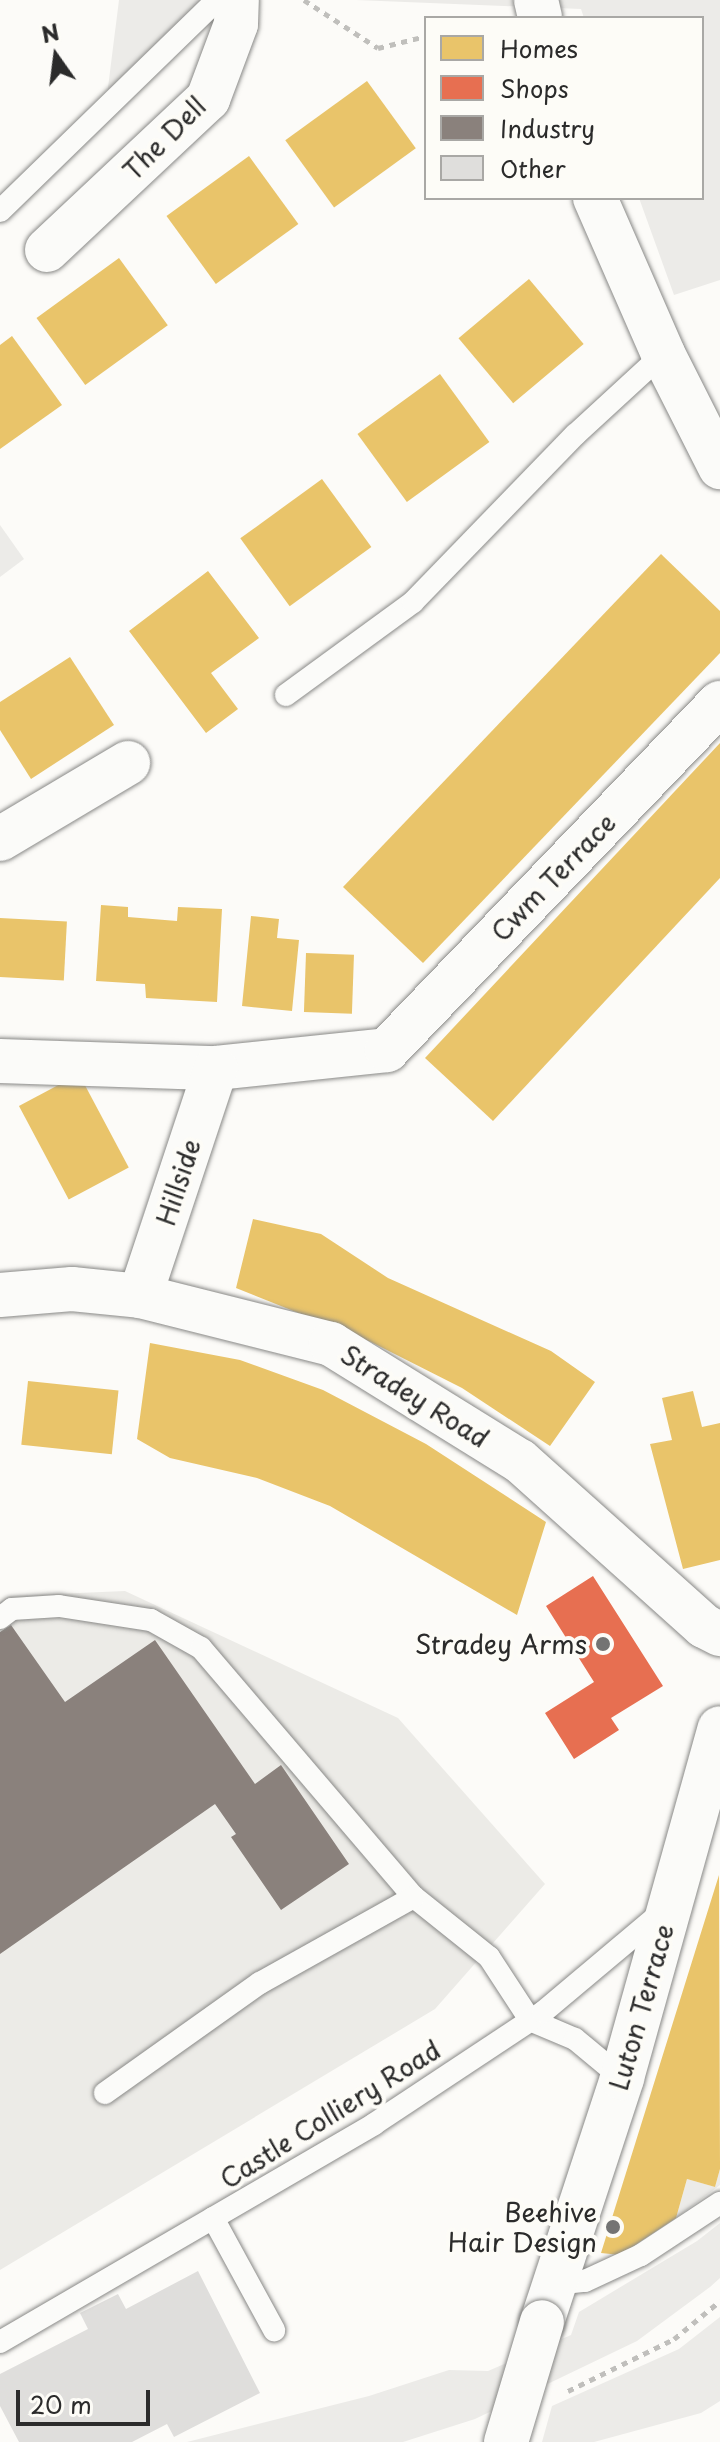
<!DOCTYPE html>
<style>
body{margin:0}
#map{position:relative;width:720px;height:2442px;overflow:hidden;background:#fcfbf8;font-family:"Playpen Sans",sans-serif}
div>[style]{position:absolute}
.built>*{inset:0;background:#ecebe7}
.green>*{inset:0;background:#ecebe8}
.homes>*{inset:0;background:#e9c46a;transform-origin:0 0}
.shops>*{inset:0;background:#e76f51}
.industry>*{inset:0;background:#8a817c}
.building>*{inset:0;background:#dfdedc}
.path>*{height:5px;margin-top:-2.5px;transform-origin:0;background:repeating-linear-gradient(90deg,#c0bfbc 0 6px,transparent 0 12px)}
.roads{filter:drop-shadow(0 0 2px #898987) drop-shadow(0 0 2px #898987)}
.service>*{height:22px;margin:-11px;padding:0 11px;transform-origin:11px;border-radius:11px;background:#fbfbf9}
.minor>*{height:44px;margin:-22px;padding:0 22px;transform-origin:22px;border-radius:22px;background:#fbfbf9}
.secondary>*{height:44px;margin:-22px;padding:0 22px;transform-origin:22px;border-radius:22px;background:#fbfbf9}
.bridges{filter:drop-shadow(0 0 2px #898987) drop-shadow(0 0 2px #898987)}
.secondary-bridge>*{height:44px;margin:-22px;padding:0 22px;transform-origin:22px;border-radius:22px;background:#fbfbf9}
.dots>*{width:22px;height:22px;translate:-50% -50%;box-sizing:border-box;border:4px solid #fdfcf7;border-radius:50%}
span{translate:-50% -50%;white-space:nowrap;text-align:center;line-height:1.15;-webkit-text-stroke:8px #fdfcf7;paint-order:stroke}
.street-label{font-size:26px;color:#2b2b2b}
.poi-label{font-size:26px;color:#2b2b2b}
.right{translate:-100% -50%;text-align:right}
.legend{position:absolute;left:424px;top:16px;width:280px;height:184px;box-sizing:border-box;background:#fdfcf7;border:2px solid #a9a8a5;margin:0;padding:10px 14px;list-style:none;font-size:24px;color:#2b2b2b}
.legend li{display:flex;align-items:center;gap:16px;height:40px}
.legend b{width:40px;border:2px solid #a9a8a5}
.north{position:absolute;left:16px;top:16px;width:80px;height:80px;-webkit-text-stroke:6px #fdfcf7;paint-order:stroke;rotate:346deg;font-size:22px;font-weight:700;line-height:32px;text-align:center;color:#2b2b2b}
.north::after{content:'';display:block;margin:auto;width:28px;height:36px;background:#2b2b2b;clip-path:polygon(50% 0,100% 100%,50% 72%,0 100%)}
.scale{position:absolute;left:16px;top:2390px;width:134px;height:36px;box-sizing:border-box;border:4px solid #2b2b2b;border-top:0;padding-left:10px;font-size:24px;line-height:28px;white-space:nowrap;color:#2b2b2b;-webkit-text-stroke:6px #fdfcf7;paint-order:stroke}
</style>
<div id="map">
<div class="built">
<div style="clip-path:polygon(125px 1591px,398px 1718px,545px 1884px,435px 2009px,0 2270px,0 1602px,9px 1596px)"></div>
</div>
<div class="green">
<div style="clip-path:polygon(119px 0,217px 0,105px 111px)"></div>
<div style="clip-path:polygon(356px 0,720px 0,720px 280px,674px 295px,639px 198px,702px 198px,702px 18px,584px 18px,581px 9px)"></div>
<div style="clip-path:polygon(0 525px,24px 559px,0 577px)"></div>
<div style="clip-path:polygon(720px 2169px,720px 2185px,676px 2218px,687px 2179px,715px 2187px)"></div>
<div style="clip-path:polygon(720px 2223px,720px 2278px,710px 2287px,637px 2341px,475px 2419px,403px 2442px,187px 2442px,369px 2396px,449px 2370px,488px 2371px,571px 2335px,579px 2312px,697px 2241px)"></div>
<div style="clip-path:polygon(720px 2317px,720px 2401px,701px 2413px,594px 2442px,542px 2442px,552px 2406px,679px 2349px)"></div>
</div>
<div class="homes">
<div style="left:367px;top:81px;width:83px;height:101px;rotate:54deg"></div>
<div style="left:249px;top:156px;width:84px;height:102px;rotate:54deg"></div>
<div style="left:119px;top:258px;width:83px;height:102px;rotate:54deg"></div>
<div style="left:529px;top:279px;width:85px;height:92px;rotate:50deg"></div>
<div style="clip-path:polygon(12px 336px,62px 405px,0 449px,0 345px)"></div>
<div style="left:440px;top:374px;width:84px;height:102px;rotate:54deg"></div>
<div style="left:322px;top:479px;width:84px;height:101px;rotate:54deg"></div>
<div style="clip-path:polygon(661px 554px,720px 611px,720px 653px,423px 963px,343px 887px)"></div>
<div style="clip-path:polygon(208px 571px,259px 638px,211px 673px,238px 709px,206px 733px,129px 631px)"></div>
<div style="clip-path:polygon(70px 657px,114px 725px,31px 779px,0 730px,0 702px)"></div>
<div style="clip-path:polygon(720px 743px,720px 878px,493px 1121px,425px 1058px)"></div>
<div style="clip-path:polygon(101px 905px,128px 907px,128px 917px,177px 921px,178px 907px,222px 909px,217px 1002px,146px 998px,145px 984px,96px 981px)"></div>
<div style="clip-path:polygon(251px 916px,279px 919px,277px 938px,299px 940px,292px 1011px,242px 1006px)"></div>
<div style="left:0;top:918px;width:67px;height:59px;rotate:3deg"></div>
<div style="left:306px;top:953px;width:48px;height:59px;rotate:2deg"></div>
<div style="left:79px;top:1074px;width:106px;height:68px;rotate:62deg"></div>
<div style="clip-path:polygon(253px 1219px,321px 1234px,388px 1278px,551px 1351px,595px 1382px,550px 1446px,462px 1388px,371px 1342px,236px 1288px)"></div>
<div style="clip-path:polygon(150px 1343px,240px 1360px,323px 1390px,426px 1444px,546px 1522px,517px 1615px,330px 1506px,257px 1478px,170px 1458px,137px 1439px)"></div>
<div style="left:28px;top:1381px;width:91px;height:64px;rotate:6deg"></div>
<div style="clip-path:polygon(693px 1391px,702px 1427px,720px 1423px,720px 1560px,683px 1569px,650px 1444px,672px 1440px,662px 1398px)"></div>
<div style="clip-path:polygon(719px 1875px,720px 2169px,715px 2187px,687px 2179px,676px 2218px,620px 2255px,601px 2253px)"></div>
</div>
<div class="shops">
<div style="clip-path:polygon(593px 1576px,663px 1686px,611px 1718px,619px 1730px,574px 1759px,545px 1713px,594px 1682px,546px 1606px)"></div>
</div>
<div class="industry">
<div style="clip-path:polygon(11px 1625px,65px 1702px,155px 1640px,255px 1784px,281px 1765px,349px 1864px,281px 1910px,231px 1837px,236px 1834px,215px 1804px,0 1954px,0 1632px)"></div>
</div>
<div class="building">
<div style="clip-path:polygon(198px 2271px,260px 2393px,174px 2437px,167px 2424px,132px 2442px,19px 2442px,0 2406px,0 2374px,88px 2329px,80px 2313px,118px 2294px,126px 2309px)"></div>
</div>
<div class="path">
<div style="left:304px;top:0;width:88px;rotate:33deg"></div>
<div style="left:378px;top:48px;width:49px;rotate:-14deg"></div>
<div style="left:568px;top:2391px;width:118px;rotate:-26.1deg"></div>
<div style="left:674px;top:2339px;width:60px;rotate:-39.6deg"></div>
</div>
<div class="roads">
<div class="service">
<div style="left:0;top:211px;width:303px;rotate:-44.2deg"></div>
<div style="left:286px;top:695px;width:157px;rotate:-36.2deg"></div>
<div style="left:413px;top:602px;width:233px;rotate:-45.9deg"></div>
<div style="left:575px;top:435px;width:120px;rotate:-42.6deg"></div>
<div style="left:0;top:1618px;width:15px;rotate:-37deg"></div>
<div style="left:12px;top:1609px;width:47px;rotate:-3.7deg"></div>
<div style="left:59px;top:1606px;width:93px;rotate:8.7deg"></div>
<div style="left:151px;top:1620px;width:57px;rotate:29.2deg"></div>
<div style="left:201px;top:1648px;width:328px;rotate:49.5deg"></div>
<div style="left:414px;top:1897px;width:96px;rotate:38.7deg"></div>
<div style="left:489px;top:1957px;width:75px;rotate:56.9deg"></div>
<div style="left:530px;top:2020px;width:49px;rotate:22.9deg"></div>
<div style="left:575px;top:2039px;width:61px;rotate:39.7deg"></div>
<div style="left:105px;top:2093px;width:190px;rotate:-35.4deg"></div>
<div style="left:260px;top:1983px;width:176px;rotate:-29.2deg"></div>
<div style="left:213px;top:2218px;width:128px;rotate:61.4deg"></div>
<div style="left:554px;top:2284px;width:31px;rotate:-6deg"></div>
<div style="left:585px;top:2281px;width:62px;rotate:-24.9deg"></div>
<div style="left:641px;top:2255px;width:95px;rotate:-33.4deg"></div>
<div style="left:0;top:2342px;width:433px;rotate:-30.2deg"></div>
<div style="left:374px;top:2124px;width:203px;rotate:-33.5deg"></div>
<div style="left:543px;top:2012px;width:155px;rotate:-40deg"></div>
</div>
<div class="minor">
<div style="left:47px;top:250px;width:221px;rotate:-43.2deg"></div>
<div style="left:208px;top:99px;width:80px;rotate:-69.5deg"></div>
<div style="left:236px;top:24px;width:24px;rotate:-88deg"></div>
<div style="left:0;top:839px;width:149px;rotate:-30.7deg"></div>
<div style="left:0;top:1061px;width:216px;rotate:1.9deg"></div>
<div style="left:216px;top:1068px;width:172px;rotate:-6deg"></div>
<div style="left:387px;top:1050px;width:481px;rotate:-46.2deg"></div>
<div style="left:140px;top:1296px;width:240px;rotate:-71.6deg"></div>
</div>
<div class="secondary">
<div style="left:536px;top:0;width:18px;rotate:77deg"></div>
<div style="left:595px;top:198px;width:170px;rotate:66.4deg"></div>
<div style="left:663px;top:354px;width:127px;rotate:63.2deg"></div>
<div style="left:0;top:1295px;width:72px;rotate:-4.8deg"></div>
<div style="left:72px;top:1289px;width:68px;rotate:5.9deg"></div>
<div style="left:140px;top:1296px;width:197px;rotate:14.1deg"></div>
<div style="left:331px;top:1344px;width:222px;rotate:31.8deg"></div>
<div style="left:520px;top:1461px;width:247px;rotate:41.9deg"></div>
<div style="left:704px;top:1626px;width:18px;rotate:27deg"></div>
<div style="left:542px;top:2322px;width:257px;rotate:-71.8deg"></div>
<div style="left:622px;top:2078px;width:363px;rotate:-74.4deg"></div>
</div>
</div>
<div class="bridges">
<div class="secondary-bridge">
<div style="left:506px;top:2442px;width:125px;rotate:-73.3deg"></div>
</div>
</div>
<div class="dots">
<div style="left:603px;top:1644px;background:#747473"></div>
<div style="left:613px;top:2227px;background:#747473"></div>
</div>
<div class="street-label">
<span style="left:164px;top:138px;rotate:-45deg">The Dell</span>
<span style="left:553px;top:877px;rotate:-46deg">Cwm Terrace</span>
<span style="left:178px;top:1182px;rotate:-72deg">Hillside</span>
<span style="left:415px;top:1396px;rotate:32deg">Stradey Road</span>
<span style="left:641px;top:2007px;rotate:-74deg">Luton Terrace</span>
<span style="left:330px;top:2114px;rotate:-32deg">Castle Colliery Road</span>
</div>
<div class="poi-label">
<span class="right" style="left:587px;top:1644px">Stradey Arms</span>
<span class="right" style="left:597px;top:2227px">Beehive<br>Hair Design</span>
</div>
<ul class="legend">
<li><b style="height:22px;background:#e9c46a"></b>Homes</li>
<li><b style="height:22px;background:#e76f51"></b>Shops</li>
<li><b style="height:22px;background:#8a817c"></b>Industry</li>
<li><b style="height:22px;background:#dfdedc"></b>Other</li>
</ul>
<div class="north">N</div>
<div class="scale">20 m</div>
</div>
